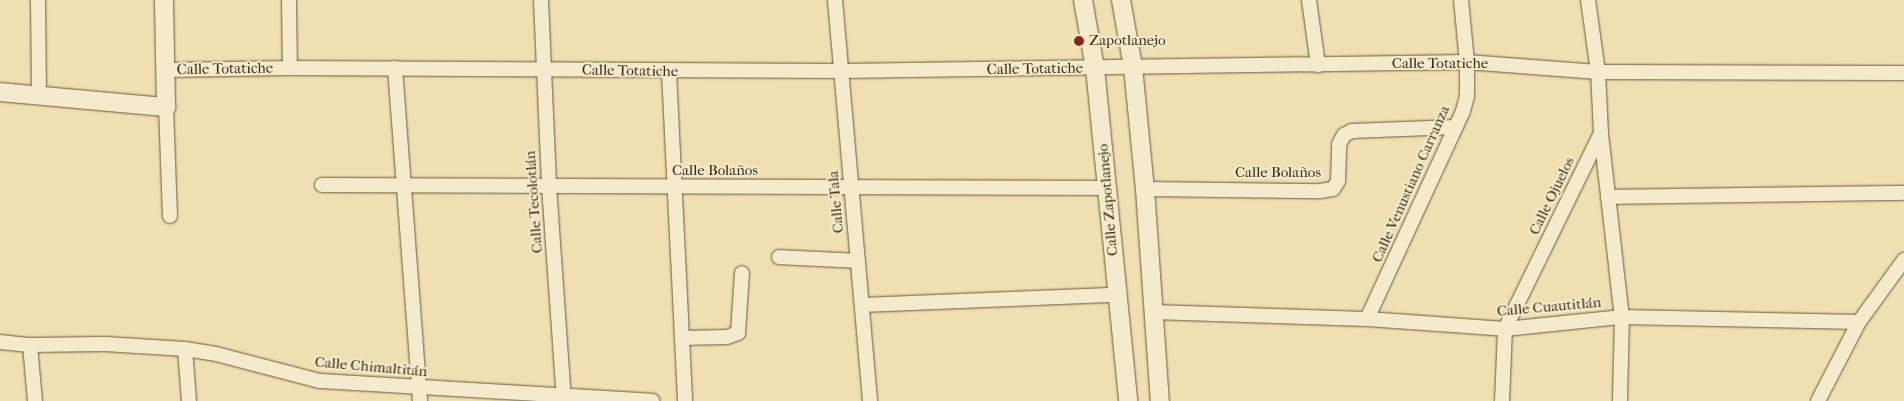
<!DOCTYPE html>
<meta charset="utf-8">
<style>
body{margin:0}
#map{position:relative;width:1904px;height:401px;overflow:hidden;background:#f0e0b1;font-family:"IM FELL French Canon",serif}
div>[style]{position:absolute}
.roads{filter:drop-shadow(0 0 1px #68583b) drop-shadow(0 0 1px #68583b)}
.minor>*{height:14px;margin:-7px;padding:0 7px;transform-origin:7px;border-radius:7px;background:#f5ebcc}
.tertiary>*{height:18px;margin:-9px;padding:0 9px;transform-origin:9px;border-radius:9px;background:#f5ebcc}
.dots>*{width:14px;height:14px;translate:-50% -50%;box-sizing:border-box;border:2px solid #f5ebcc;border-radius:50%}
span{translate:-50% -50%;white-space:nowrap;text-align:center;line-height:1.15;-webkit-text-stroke:4px #f5ebcc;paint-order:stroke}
.poi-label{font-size:15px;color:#3b2a14}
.left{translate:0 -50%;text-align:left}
.street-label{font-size:15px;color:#3b2a14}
</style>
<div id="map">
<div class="roads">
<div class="minor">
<div style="left:38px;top:0;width:97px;rotate:89.4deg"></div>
<div style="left:289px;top:0;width:68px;rotate:89.2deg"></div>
<div style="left:541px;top:0;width:186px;rotate:87.5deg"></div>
<div style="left:549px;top:186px;width:216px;rotate:86deg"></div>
<div style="left:835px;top:0;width:403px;rotate:85deg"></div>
<div style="left:1309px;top:0;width:66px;rotate:82.1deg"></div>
<div style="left:1588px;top:0;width:73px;rotate:82.1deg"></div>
<div style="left:1598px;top:72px;width:62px;rotate:87.2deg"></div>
<div style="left:1601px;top:134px;width:184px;rotate:83.5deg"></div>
<div style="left:1622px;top:317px;width:84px;rotate:91.4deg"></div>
<div style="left:395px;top:68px;width:334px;rotate:85.7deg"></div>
<div style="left:166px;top:70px;width:124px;rotate:-0.9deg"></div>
<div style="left:290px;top:68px;width:551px;rotate:0.31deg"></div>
<div style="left:841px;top:71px;width:626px;rotate:-0.82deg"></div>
<div style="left:1467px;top:62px;width:131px;rotate:4.4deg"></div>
<div style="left:1598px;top:72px;width:306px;rotate:0.2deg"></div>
<div style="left:669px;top:72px;width:329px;rotate:87.2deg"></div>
<div style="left:166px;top:107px;width:109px;rotate:87.9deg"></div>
<div style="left:322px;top:185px;width:786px;rotate:0.22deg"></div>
<div style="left:1145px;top:189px;width:175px;rotate:0.7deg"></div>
<div style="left:1320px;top:191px;width:13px;rotate:-9deg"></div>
<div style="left:1333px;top:189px;width:9px;rotate:-58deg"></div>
<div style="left:1338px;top:181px;width:37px;rotate:-88deg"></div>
<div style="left:1339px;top:144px;width:10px;rotate:-61deg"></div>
<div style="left:1344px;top:135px;width:9px;rotate:-27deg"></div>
<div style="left:1352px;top:131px;width:104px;rotate:-2.2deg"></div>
<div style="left:1608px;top:197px;width:296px;rotate:-0.8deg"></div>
<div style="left:779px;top:257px;width:79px;rotate:2.9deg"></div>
<div style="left:862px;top:305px;width:254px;rotate:-2.3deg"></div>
<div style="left:1153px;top:312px;width:214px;rotate:1.9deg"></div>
<div style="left:1367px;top:319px;width:138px;rotate:4.1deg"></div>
<div style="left:1505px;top:329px;width:118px;rotate:-5.9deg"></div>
<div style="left:1622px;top:317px;width:237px;rotate:1.2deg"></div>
<div style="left:1367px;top:319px;width:229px;rotate:-65.2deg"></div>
<div style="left:1463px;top:111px;width:16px;rotate:-75deg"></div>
<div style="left:1467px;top:96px;width:34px;rotate:-90deg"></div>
<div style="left:1467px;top:62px;width:62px;rotate:-95.5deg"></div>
<div style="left:682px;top:338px;width:45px;rotate:-1.3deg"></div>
<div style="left:727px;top:337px;width:12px;rotate:-20deg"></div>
<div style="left:738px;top:333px;width:60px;rotate:-86.2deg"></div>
<div style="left:0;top:342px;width:30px;rotate:6deg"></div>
<div style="left:30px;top:345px;width:75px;rotate:-0.8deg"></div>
<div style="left:105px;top:344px;width:80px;rotate:3.6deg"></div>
<div style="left:185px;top:349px;width:31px;rotate:9deg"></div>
<div style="left:216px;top:354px;width:107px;rotate:14.6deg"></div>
<div style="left:320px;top:381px;width:333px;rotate:3.4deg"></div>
<div style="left:30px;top:345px;width:56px;rotate:84.9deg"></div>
<div style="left:185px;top:349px;width:52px;rotate:85.6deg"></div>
<div style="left:1502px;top:401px;width:72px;rotate:-87.6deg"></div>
<div style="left:1505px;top:329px;width:216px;rotate:-63.9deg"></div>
<div style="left:1818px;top:401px;width:89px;rotate:-62.6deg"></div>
<div style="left:1859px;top:322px;width:77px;rotate:-54deg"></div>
</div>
<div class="tertiary">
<div style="left:1083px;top:0;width:69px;rotate:80deg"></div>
<div style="left:1095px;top:68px;width:335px;rotate:84.3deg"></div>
<div style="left:1121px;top:0;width:68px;rotate:79.8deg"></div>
<div style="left:1133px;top:67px;width:123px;rotate:84.4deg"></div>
<div style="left:1145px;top:189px;width:213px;rotate:86deg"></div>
<div style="left:0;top:92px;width:167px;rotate:5.2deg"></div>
<div style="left:166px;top:107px;width:107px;rotate:-91.1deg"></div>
</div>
</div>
<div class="dots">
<div style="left:1079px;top:41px;background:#8f2418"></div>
</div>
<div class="poi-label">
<span class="left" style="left:1089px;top:41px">Zapotlanejo</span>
</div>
<div class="street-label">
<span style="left:1440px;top:64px">Calle Totatiche</span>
<span style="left:225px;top:69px;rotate:-1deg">Calle Totatiche</span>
<span style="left:1035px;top:69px;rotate:-1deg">Calle Totatiche</span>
<span style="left:630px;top:71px;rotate:1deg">Calle Totatiche</span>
<span style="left:715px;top:171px">Calle Bolaños</span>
<span style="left:1278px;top:173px">Calle Bolaños</span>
<span style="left:1411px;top:184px;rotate:-66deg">Calle Venustiano Carranza</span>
<span style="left:1552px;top:196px;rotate:-64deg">Calle Ojuelos</span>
<span style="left:1108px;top:200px;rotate:-95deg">Calle Zapotlanejo</span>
<span style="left:534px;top:202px;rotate:-94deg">Calle Tecolotlán</span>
<span style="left:836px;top:202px;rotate:-95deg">Calle Tala</span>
<span style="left:1549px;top:307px;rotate:-5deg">Calle Cuautitlán</span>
<span style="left:371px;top:367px;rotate:5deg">Calle Chimaltitán</span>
</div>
</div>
